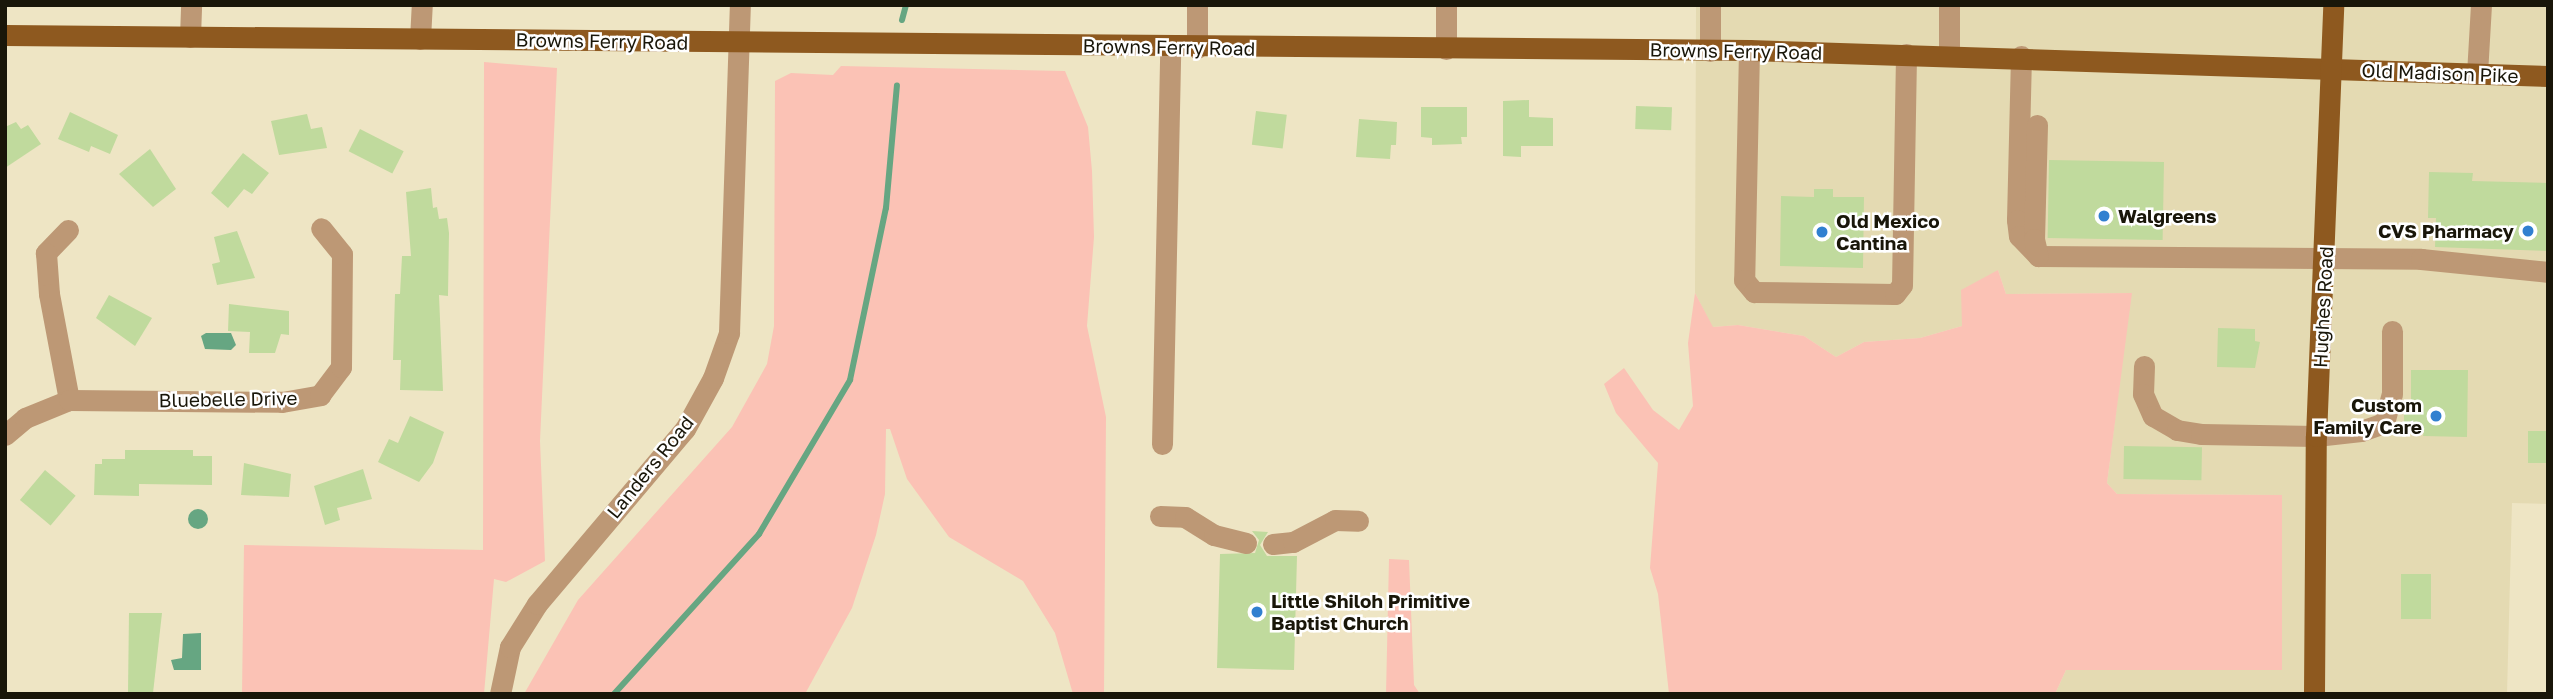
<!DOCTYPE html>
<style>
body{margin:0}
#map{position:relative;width:2553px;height:699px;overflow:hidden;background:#eee5c4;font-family:"Golos Text",sans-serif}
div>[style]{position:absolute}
.built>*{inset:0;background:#e4dab2}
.green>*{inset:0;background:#fbc2b5}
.water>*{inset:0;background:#66a682}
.round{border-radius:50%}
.stream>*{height:6px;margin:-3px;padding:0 3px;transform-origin:3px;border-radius:3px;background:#66a682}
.building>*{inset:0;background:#c0da9d;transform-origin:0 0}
.minor>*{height:21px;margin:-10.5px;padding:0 10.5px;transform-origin:10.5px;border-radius:10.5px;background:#bd9875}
.major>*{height:21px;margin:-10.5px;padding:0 10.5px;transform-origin:10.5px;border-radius:10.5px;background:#8e591f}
.dots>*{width:19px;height:19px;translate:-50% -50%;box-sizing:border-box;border:4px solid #fff;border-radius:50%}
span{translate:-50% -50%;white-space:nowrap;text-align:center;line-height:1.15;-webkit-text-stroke:5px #fff;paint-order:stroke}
.street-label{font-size:19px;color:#191609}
.poi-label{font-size:19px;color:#191609;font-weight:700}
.left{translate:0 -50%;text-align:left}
.right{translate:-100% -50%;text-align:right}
.frame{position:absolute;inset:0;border:7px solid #191609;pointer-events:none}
</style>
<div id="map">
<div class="built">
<div style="clip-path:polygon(1696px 5px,2548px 5px,2548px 504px,2512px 503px,2507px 694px,2055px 694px,2066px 670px,2281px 670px,2282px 495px,2117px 494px,2107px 483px,2131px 293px,2006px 294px,1998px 270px,1962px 326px,1920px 338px,1864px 342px,1836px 357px,1804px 336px,1738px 325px,1712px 327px,1695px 293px)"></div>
</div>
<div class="green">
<div style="clip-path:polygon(484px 62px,557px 68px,540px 441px,545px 561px,506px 582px,494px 579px,484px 694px,242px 694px,244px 545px,483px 550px)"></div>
<div style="clip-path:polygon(841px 66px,1065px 71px,1088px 127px,1092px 171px,1094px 237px,1087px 326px,1106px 417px,1104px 694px,1073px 694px,1055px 633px,1023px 581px,949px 537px,907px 479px,890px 429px,886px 429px,885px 494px,876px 535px,852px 608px,805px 694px,524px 694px,578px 600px,732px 427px,767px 364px,774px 326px,775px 81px,791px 73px,833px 75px)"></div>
<div style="clip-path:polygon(1998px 270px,2006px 294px,2132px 293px,2107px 483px,2117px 494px,2282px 495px,2282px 670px,2066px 670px,2055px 694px,1669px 694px,1658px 594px,1650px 568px,1658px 463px,1616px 413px,1604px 384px,1624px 368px,1653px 410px,1679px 430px,1693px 406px,1688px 343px,1695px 293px,1713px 327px,1738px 325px,1804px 336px,1836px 357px,1864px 342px,1920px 338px,1962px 326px,1961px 290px)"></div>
<div style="clip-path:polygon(1389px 559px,1409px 560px,1414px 685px,1420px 694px,1386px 694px)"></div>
</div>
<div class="water">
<div style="clip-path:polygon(206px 333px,231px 333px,236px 345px,231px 350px,205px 349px,201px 336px)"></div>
<div class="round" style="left:188px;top:509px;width:20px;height:20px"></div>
<div style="clip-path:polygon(201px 633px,201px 670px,174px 670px,171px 660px,182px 658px,183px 634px)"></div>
</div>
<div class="stream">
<div style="left:902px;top:20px;width:16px;rotate:-75deg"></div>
<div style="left:614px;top:694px;width:216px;rotate:-47.8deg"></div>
<div style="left:759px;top:534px;width:179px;rotate:-59.4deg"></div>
<div style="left:850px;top:380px;width:176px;rotate:-78.2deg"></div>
<div style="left:886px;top:208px;width:123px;rotate:-84.9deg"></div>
</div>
<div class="building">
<div style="clip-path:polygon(1529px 100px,1529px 117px,1553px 118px,1553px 146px,1521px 146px,1521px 157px,1503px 156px,1503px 101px)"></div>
<div style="left:1636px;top:106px;width:36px;height:23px;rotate:2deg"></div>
<div style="clip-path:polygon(1421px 107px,1467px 107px,1467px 137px,1461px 137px,1462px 144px,1432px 145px,1432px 138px,1421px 137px)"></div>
<div style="left:1256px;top:111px;width:31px;height:34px;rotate:7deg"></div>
<div style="clip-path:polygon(70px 112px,118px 135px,110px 154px,91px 146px,89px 152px,58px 139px)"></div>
<div style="clip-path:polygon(307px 114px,311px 129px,322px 127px,327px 148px,279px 155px,271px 121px)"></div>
<div style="clip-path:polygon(1359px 119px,1397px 122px,1396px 145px,1391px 145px,1390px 159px,1356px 157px)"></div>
<div style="clip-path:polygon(16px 122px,21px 129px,28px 125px,41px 144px,5px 168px,5px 127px)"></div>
<div style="left:360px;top:129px;width:49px;height:25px;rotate:27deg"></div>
<div style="clip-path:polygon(150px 149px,176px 189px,153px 207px,119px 174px)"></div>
<div style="clip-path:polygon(243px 153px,269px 173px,252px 194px,244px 189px,228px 208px,211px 193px)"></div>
<div style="left:2049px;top:160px;width:115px;height:78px;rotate:1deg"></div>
<div style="clip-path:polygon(2429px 172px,2473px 173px,2472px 181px,2548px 183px,2548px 251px,2435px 247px,2436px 218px,2428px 218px)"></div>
<div style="clip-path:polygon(431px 188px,433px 208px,437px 207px,439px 219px,447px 218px,449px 233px,448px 296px,439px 295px,443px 391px,400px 390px,401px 360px,393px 360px,395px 294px,400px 294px,402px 256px,411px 256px,406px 192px)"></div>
<div style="clip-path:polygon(1814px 189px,1833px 189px,1833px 197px,1864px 197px,1863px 268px,1780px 266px,1781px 196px,1814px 197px)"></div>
<div style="clip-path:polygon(237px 231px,255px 278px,217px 285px,212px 264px,220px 262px,214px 237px)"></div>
<div style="clip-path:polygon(109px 295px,152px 318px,135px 346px,96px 318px)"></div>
<div style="clip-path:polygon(229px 304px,289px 311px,289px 335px,281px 334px,275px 353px,249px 353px,250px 332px,228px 331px)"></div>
<div style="clip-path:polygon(2218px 328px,2255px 329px,2255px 341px,2260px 342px,2255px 368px,2217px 367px)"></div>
<div style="clip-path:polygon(2411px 370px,2468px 370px,2467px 437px,2423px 436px,2424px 431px,2404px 429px,2404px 403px,2411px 402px)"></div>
<div style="clip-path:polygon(410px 416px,444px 432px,433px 463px,419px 482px,378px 462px,389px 439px,398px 443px)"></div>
<div style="left:2528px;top:431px;width:20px;height:32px"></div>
<div style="left:2124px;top:446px;width:78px;height:33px;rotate:1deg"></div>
<div style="clip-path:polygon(125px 450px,193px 450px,193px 456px,212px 456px,212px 485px,139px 484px,139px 496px,94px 495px,95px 464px,102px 464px,102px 459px,125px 459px)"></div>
<div style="clip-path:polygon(244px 463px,291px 474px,289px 497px,241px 495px)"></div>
<div style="clip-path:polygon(363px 469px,372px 499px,337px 508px,340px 520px,325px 525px,314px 486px)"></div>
<div style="left:45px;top:470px;width:40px;height:39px;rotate:40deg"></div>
<div style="clip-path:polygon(1252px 531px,1268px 532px,1260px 545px,1267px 556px,1297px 556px,1294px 670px,1217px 668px,1220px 554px,1255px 553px,1259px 540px)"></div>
<div style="left:2401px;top:574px;width:30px;height:45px"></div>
<div style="clip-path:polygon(129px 613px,162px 613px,153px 693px,128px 692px)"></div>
</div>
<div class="minor">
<div style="left:1197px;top:5px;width:43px;rotate:90deg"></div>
<div style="left:1710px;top:5px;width:46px;rotate:90deg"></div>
<div style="left:1949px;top:5px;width:49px;rotate:90deg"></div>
<div style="left:190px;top:37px;width:32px;rotate:-88deg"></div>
<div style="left:420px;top:39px;width:34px;rotate:-87deg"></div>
<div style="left:1446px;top:49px;width:44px;rotate:-90deg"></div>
<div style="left:1749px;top:50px;width:230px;rotate:91.2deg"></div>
<div style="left:1744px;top:280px;width:16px;rotate:50deg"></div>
<div style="left:1754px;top:292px;width:141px;rotate:0.8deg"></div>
<div style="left:1895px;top:294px;width:11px;rotate:-52deg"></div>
<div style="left:1902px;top:285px;width:231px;rotate:-89deg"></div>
<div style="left:2021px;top:56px;width:164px;rotate:91.4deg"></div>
<div style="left:2017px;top:220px;width:16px;rotate:83deg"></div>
<div style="left:2019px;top:236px;width:28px;rotate:46deg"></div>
<div style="left:2038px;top:256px;width:383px;rotate:0.4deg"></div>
<div style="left:2421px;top:259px;width:128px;rotate:5.8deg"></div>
<div style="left:2477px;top:74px;width:69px;rotate:-86.7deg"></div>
<div style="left:2037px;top:125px;width:114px;rotate:91.5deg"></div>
<div style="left:2034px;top:239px;width:17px;rotate:77deg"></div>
<div style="left:68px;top:230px;width:32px;rotate:134deg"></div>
<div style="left:46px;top:253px;width:41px;rotate:85.8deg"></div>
<div style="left:49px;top:294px;width:108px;rotate:79.3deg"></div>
<div style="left:2144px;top:366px;width:28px;rotate:92deg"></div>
<div style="left:2143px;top:394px;width:24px;rotate:66deg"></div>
<div style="left:2153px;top:416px;width:28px;rotate:30deg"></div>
<div style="left:2177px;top:430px;width:24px;rotate:9deg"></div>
<div style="left:2201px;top:434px;width:115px;rotate:1deg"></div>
<div style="left:2316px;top:436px;width:45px;rotate:-6.3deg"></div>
<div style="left:2361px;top:431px;width:24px;rotate:-19deg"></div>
<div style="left:2384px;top:423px;width:30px;rotate:-75deg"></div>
<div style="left:2392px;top:394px;width:63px;rotate:-90deg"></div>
<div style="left:5px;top:435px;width:26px;rotate:-40deg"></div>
<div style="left:25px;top:418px;width:48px;rotate:-22.2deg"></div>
<div style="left:69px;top:400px;width:213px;rotate:0.5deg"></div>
<div style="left:282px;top:402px;width:39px;rotate:-10deg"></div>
<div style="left:320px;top:395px;width:35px;rotate:-53deg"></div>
<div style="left:341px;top:367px;width:113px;rotate:-89.5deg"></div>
<div style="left:342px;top:254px;width:33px;rotate:-129deg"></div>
<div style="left:1162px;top:444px;width:396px;rotate:-88.8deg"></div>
<div style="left:1160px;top:516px;width:25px;rotate:2deg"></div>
<div style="left:1185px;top:517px;width:34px;rotate:32deg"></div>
<div style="left:1214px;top:535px;width:33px;rotate:14deg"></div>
<div style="left:1273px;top:544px;width:20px;rotate:-6deg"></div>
<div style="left:1293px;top:542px;width:47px;rotate:-27.6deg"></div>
<div style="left:1335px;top:520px;width:23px;rotate:2deg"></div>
<div style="left:500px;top:694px;width:48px;rotate:-78deg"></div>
<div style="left:510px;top:647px;width:51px;rotate:-57.9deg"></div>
<div style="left:537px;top:604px;width:229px;rotate:-49.8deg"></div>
<div style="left:685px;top:429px;width:58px;rotate:-61.2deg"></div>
<div style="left:713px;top:378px;width:48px;rotate:-70.4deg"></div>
<div style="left:729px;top:333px;width:328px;rotate:-88.1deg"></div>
</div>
<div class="major">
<div style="left:5px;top:35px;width:1744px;rotate:0.49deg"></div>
<div style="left:1749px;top:50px;width:799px;rotate:1.86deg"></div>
<div style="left:2314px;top:694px;width:258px;rotate:-89.6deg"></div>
<div style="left:2316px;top:436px;width:431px;rotate:-87.7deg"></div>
</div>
<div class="dots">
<div style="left:2104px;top:216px;background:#3180d0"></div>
<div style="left:2528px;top:231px;background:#3180d0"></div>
<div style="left:1822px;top:232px;background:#3180d0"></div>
<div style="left:2436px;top:416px;background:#3180d0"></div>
<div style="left:1257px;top:612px;background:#3180d0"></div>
</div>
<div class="street-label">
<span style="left:602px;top:41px;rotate:1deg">Browns Ferry Road</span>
<span style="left:1169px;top:47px;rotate:1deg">Browns Ferry Road</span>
<span style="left:1736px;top:51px;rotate:1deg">Browns Ferry Road</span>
<span style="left:2440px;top:73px;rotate:2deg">Old Madison Pike</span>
<span style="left:2323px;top:307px;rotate:-87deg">Hughes Road</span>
<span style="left:228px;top:399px;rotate:-1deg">Bluebelle Drive</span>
<span style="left:650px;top:467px;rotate:-51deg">Landers Road</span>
</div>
<div class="poi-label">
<span class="left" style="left:2118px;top:216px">Walgreens</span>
<span class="left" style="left:1836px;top:232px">Old Mexico<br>Cantina</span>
<span class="right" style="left:2514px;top:231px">CVS Pharmacy</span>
<span class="right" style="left:2422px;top:416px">Custom<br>Family Care</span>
<span class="left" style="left:1271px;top:612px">Little Shiloh Primitive<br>Baptist Church</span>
</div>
<div class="frame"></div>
</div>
